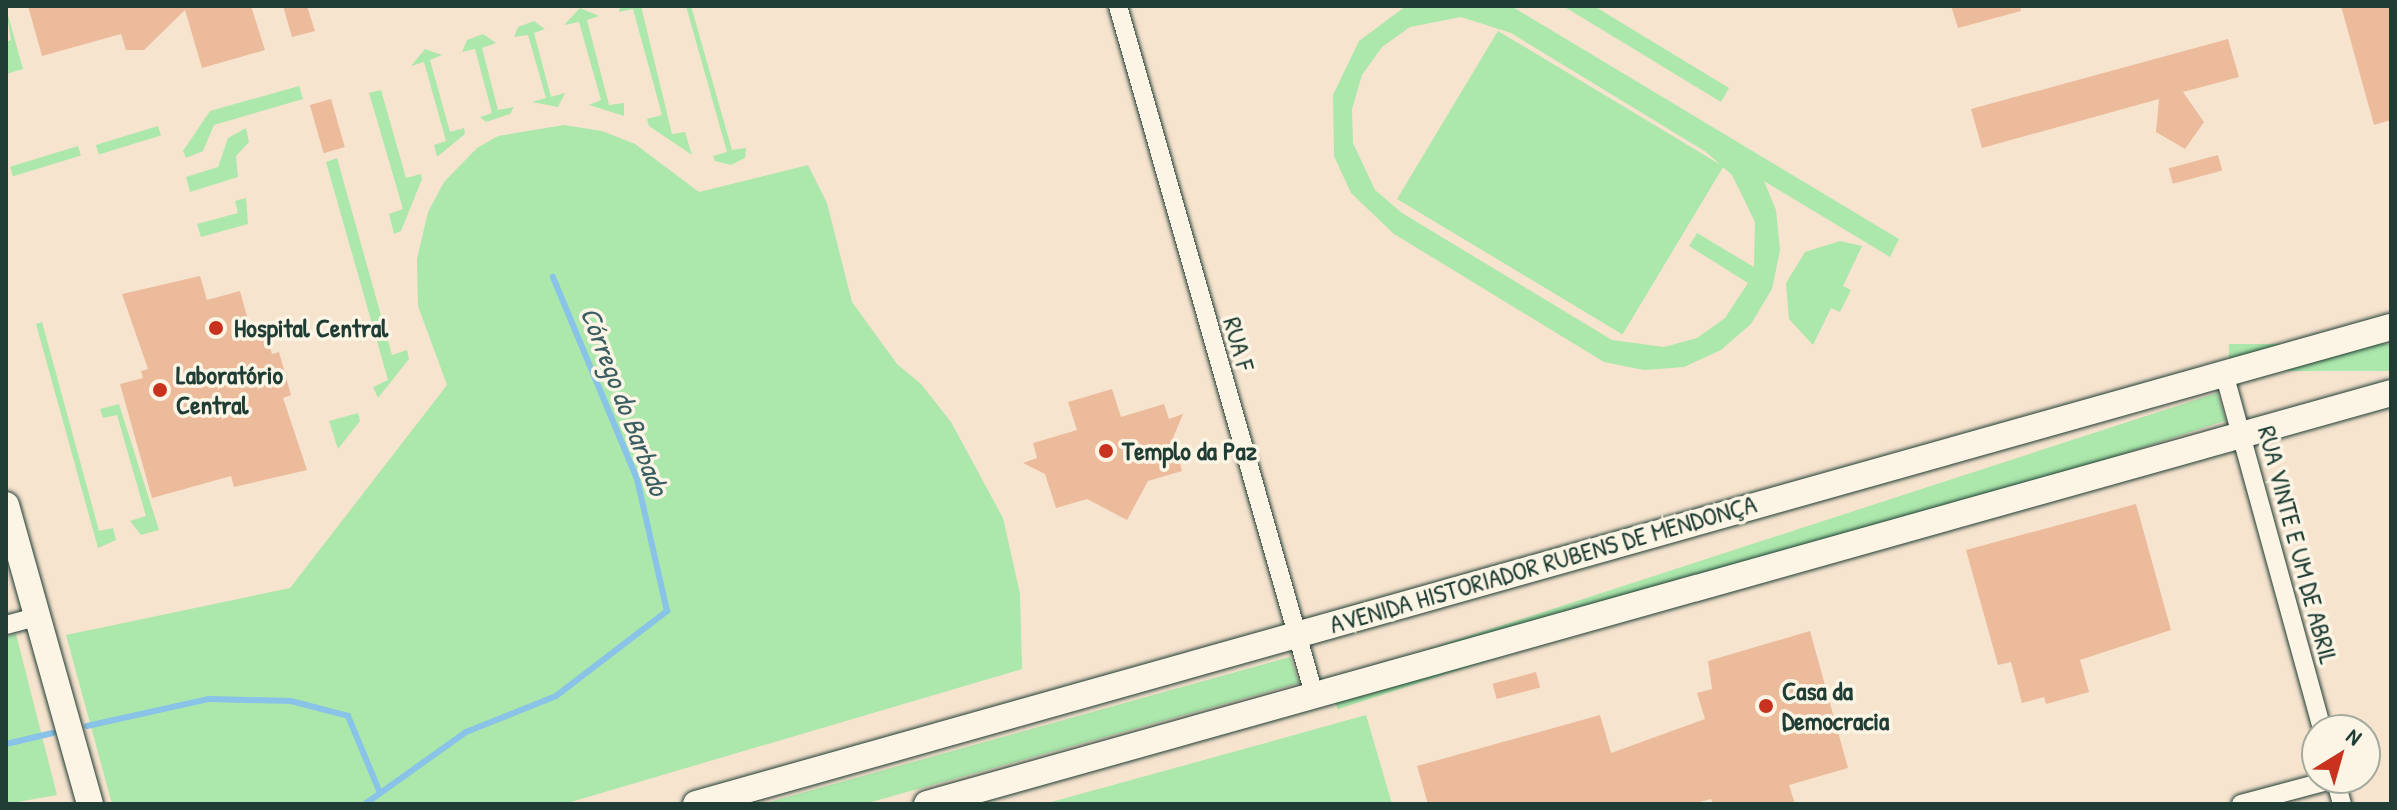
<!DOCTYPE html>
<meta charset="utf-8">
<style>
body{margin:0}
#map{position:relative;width:2397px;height:810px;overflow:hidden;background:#f7e4cf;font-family:"Patrick Hand",sans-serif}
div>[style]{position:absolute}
.green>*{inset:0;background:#ace7ac;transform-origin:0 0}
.stream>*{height:6px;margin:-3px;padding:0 3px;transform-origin:3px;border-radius:3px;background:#89c3e8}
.building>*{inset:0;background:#ebbb9c;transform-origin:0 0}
.roads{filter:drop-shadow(0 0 2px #1f3d34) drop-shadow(0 0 2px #1f3d34)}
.street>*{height:18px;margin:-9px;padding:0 9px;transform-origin:9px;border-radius:9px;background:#fcf5e5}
.secondary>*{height:26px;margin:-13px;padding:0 13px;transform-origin:13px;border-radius:13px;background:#fcf5e5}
.dots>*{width:22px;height:22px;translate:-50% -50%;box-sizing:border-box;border:4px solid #fcf5e5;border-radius:50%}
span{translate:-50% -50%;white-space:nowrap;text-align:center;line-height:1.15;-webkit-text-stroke:7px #fcf5e5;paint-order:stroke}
.poi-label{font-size:26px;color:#1f3d34;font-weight:700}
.left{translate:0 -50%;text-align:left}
.street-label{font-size:26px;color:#1f3d34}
.water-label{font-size:28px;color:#3a5e61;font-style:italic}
.frame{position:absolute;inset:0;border:8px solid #1f3d34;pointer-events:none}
.north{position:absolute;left:2301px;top:714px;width:80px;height:80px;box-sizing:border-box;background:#fcf5e5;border:2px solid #a4ab9e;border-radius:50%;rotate:37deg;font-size:22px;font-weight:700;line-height:32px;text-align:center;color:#1f3d34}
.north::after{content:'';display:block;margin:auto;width:28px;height:36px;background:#c8321e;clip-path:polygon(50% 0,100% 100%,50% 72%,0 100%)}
</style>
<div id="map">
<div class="green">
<div style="clip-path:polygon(620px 6px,641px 6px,672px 134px,685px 132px,692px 155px,649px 126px,647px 119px,662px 115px,633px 9px,619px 12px)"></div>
<div style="clip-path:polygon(686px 6px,691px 6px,732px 150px,746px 148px,745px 158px,731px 165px,715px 161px,713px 156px,727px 152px)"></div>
<div style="clip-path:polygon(evenodd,1406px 6px,1511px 6px,1899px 239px,1890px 257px,1764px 181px,1776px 210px,1780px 250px,1772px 289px,1751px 324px,1721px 350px,1684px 367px,1644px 370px,1604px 362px,1394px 234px,1351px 193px,1334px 156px,1333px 95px,1359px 41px,1406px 6px,1461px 17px,1511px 33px,1706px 152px,1732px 175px,1755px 222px,1754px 267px,1697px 233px,1689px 246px,1748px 283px,1725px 318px,1697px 338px,1664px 347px,1612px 340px,1402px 213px,1375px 190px,1353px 143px,1352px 109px,1362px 75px,1382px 47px,1410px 27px,1461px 17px)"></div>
<div style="clip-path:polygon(1563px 6px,1594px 6px,1729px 88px,1721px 102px)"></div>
<div style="clip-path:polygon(6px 8px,23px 69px,6px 74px,6px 42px,11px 40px)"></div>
<div style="clip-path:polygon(580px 8px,599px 16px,587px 20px,609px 105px,624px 103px,624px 116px,589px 105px,601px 100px,579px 22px,564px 25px)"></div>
<div style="clip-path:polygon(534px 21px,545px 29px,534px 33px,551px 97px,565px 93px,558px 107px,532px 102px,546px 98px,528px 35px,514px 37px,518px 27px)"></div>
<div style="left:1498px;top:31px;width:263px;height:196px;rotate:31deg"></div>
<div style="clip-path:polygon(483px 34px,496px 43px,482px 48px,498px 110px,514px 107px,510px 114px,486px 122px,480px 117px,492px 113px,475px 49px,462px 52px,467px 40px)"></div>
<div style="clip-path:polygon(425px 49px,442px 55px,430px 60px,450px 132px,464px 128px,465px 134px,437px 157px,434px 145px,446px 141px,424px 62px,411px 66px)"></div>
<div style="clip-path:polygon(299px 86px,303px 99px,214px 125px,203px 151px,186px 158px,183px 151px,210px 111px)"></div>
<div style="clip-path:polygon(381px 90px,406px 178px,421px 174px,422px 179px,401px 231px,394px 234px,389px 214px,403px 209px,369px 93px)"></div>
<div style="clip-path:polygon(564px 125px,602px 131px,635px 144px,699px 192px,808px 165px,827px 203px,852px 302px,897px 364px,921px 384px,951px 422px,1003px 518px,1020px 594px,1022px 669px,564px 804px,112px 804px,66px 635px,290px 588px,447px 385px,418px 306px,417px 259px,428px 212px,444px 182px,477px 148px,498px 136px)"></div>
<div style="left:158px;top:126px;width:10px;height:65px;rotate:73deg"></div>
<div style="clip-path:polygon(246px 128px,249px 142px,236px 156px,238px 177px,190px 192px,186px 177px,218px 167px,228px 138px)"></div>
<div style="left:78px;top:146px;width:10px;height:71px;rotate:73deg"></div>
<div style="clip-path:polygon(337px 158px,392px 355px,407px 350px,409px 359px,378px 398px,373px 387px,388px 380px,326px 162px)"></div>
<div style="clip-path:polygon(246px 198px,248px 224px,201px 237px,197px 224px,238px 213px,235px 201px)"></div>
<div style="clip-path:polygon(1840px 241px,1862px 246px,1843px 286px,1851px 290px,1840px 312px,1831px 308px,1813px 345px,1789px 319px,1786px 283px,1805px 252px)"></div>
<div style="clip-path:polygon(42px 322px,99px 531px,113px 528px,116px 540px,98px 548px,36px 324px)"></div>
<div style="left:2391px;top:344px;width:27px;height:162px;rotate:90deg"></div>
<div style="left:2217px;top:393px;width:29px;height:934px;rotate:72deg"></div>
<div style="clip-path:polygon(119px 404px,159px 530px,141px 535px,130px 521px,146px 516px,117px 415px,103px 418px,100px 409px)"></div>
<div style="clip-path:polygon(358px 413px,360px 421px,338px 449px,329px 421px)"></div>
<div style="clip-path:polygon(16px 634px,57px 795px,6px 804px,6px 637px)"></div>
<div style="clip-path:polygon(1290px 657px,1299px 683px,864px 804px,762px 804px)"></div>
<div style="clip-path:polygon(1366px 715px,1392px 804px,1044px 804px,1251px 747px)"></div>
</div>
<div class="stream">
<div style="left:87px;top:726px;width:125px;rotate:-12.5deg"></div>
<div style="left:209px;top:699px;width:82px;rotate:1.4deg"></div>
<div style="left:291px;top:701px;width:59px;rotate:14.7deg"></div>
<div style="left:348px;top:716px;width:83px;rotate:67.4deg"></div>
<div style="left:6px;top:744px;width:48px;rotate:-13.2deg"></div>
<div style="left:365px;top:804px;width:124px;rotate:-35.5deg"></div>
<div style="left:466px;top:732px;width:97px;rotate:-21.8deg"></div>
<div style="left:556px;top:696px;width:140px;rotate:-37.4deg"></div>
<div style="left:667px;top:611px;width:135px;rotate:-102.8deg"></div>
<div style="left:637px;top:479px;width:219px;rotate:-112.6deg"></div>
</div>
<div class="building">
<div style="clip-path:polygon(28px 6px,251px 6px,265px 50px,202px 68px,185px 10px,144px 50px,126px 50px,121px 34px,42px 56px)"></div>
<div style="clip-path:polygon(283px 6px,307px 6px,315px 31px,292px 37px)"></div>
<div style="clip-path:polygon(1951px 6px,2020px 6px,2021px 11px,1958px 28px)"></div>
<div style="clip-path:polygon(2341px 6px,2391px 6px,2391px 120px,2374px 125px)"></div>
<div style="clip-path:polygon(2228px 39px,2239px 77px,2183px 92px,2204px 122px,2185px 149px,2156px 132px,2159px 99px,1982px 148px,1971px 109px)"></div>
<div style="left:331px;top:99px;width:50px;height:22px;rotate:74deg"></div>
<div style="left:2218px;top:155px;width:16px;height:51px;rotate:75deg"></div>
<div style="clip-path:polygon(200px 276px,207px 300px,240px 291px,253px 338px,266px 334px,272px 354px,279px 352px,291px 395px,283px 398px,307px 470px,234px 487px,231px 476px,152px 498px,120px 384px,143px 378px,141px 371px,148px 369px,122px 294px)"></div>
<div style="clip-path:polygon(1112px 389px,1121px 417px,1164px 404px,1169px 419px,1183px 414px,1173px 438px,1182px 471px,1148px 481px,1127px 520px,1087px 499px,1056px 508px,1045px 474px,1023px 463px,1037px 458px,1033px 443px,1077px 430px,1068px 402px)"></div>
<div style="clip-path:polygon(2136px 504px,2171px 630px,2080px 660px,2089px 692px,2046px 704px,2044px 697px,2022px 703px,2011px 662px,1998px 665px,1966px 550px)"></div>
<div style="clip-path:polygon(1810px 631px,1848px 768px,1789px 785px,1795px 804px,1713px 804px,1711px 799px,1692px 804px,1428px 804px,1417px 766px,1600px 715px,1611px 753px,1705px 719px,1697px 693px,1712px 689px,1708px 661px)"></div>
<div style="left:1536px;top:672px;width:16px;height:45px;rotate:75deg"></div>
</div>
<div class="roads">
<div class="street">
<div style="left:1118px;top:6px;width:715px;rotate:74.1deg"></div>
<div style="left:2224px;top:373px;width:370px;rotate:74.6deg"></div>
<div style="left:6px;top:625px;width:34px;rotate:-15deg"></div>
<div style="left:2335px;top:778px;width:27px;rotate:75deg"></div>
<div style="left:2241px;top:804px;width:97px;rotate:-14.9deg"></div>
</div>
<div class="secondary">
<div style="left:6px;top:505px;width:311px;rotate:74.3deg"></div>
<div style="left:696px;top:804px;width:1761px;rotate:-15.72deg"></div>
<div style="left:927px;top:804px;width:1521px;rotate:-15.68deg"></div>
</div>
</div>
<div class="dots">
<div style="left:216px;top:328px;background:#c8321e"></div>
<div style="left:160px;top:390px;background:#c8321e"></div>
<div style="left:1106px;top:451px;background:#c8321e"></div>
<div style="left:1766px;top:706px;background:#c8321e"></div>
</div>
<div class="poi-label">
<span class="left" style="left:234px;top:328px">Hospital Central</span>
<span class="left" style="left:176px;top:390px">Laboratório<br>Central</span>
<span class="left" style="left:1122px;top:451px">Templo da Paz</span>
<span class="left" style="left:1782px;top:706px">Casa da<br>Democracia</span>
</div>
<div class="street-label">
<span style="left:1239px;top:344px;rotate:74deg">RUA F</span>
<span style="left:2298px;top:545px;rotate:75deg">RUA VINTE E UM DE ABRIL</span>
<span style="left:1543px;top:564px;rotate:-16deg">AVENIDA HISTORIADOR RUBENS DE MENDONÇA</span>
</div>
<div class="water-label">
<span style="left:625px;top:401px;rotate:69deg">Córrego do Barbado</span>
</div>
<div class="frame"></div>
<div class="north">N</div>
</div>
